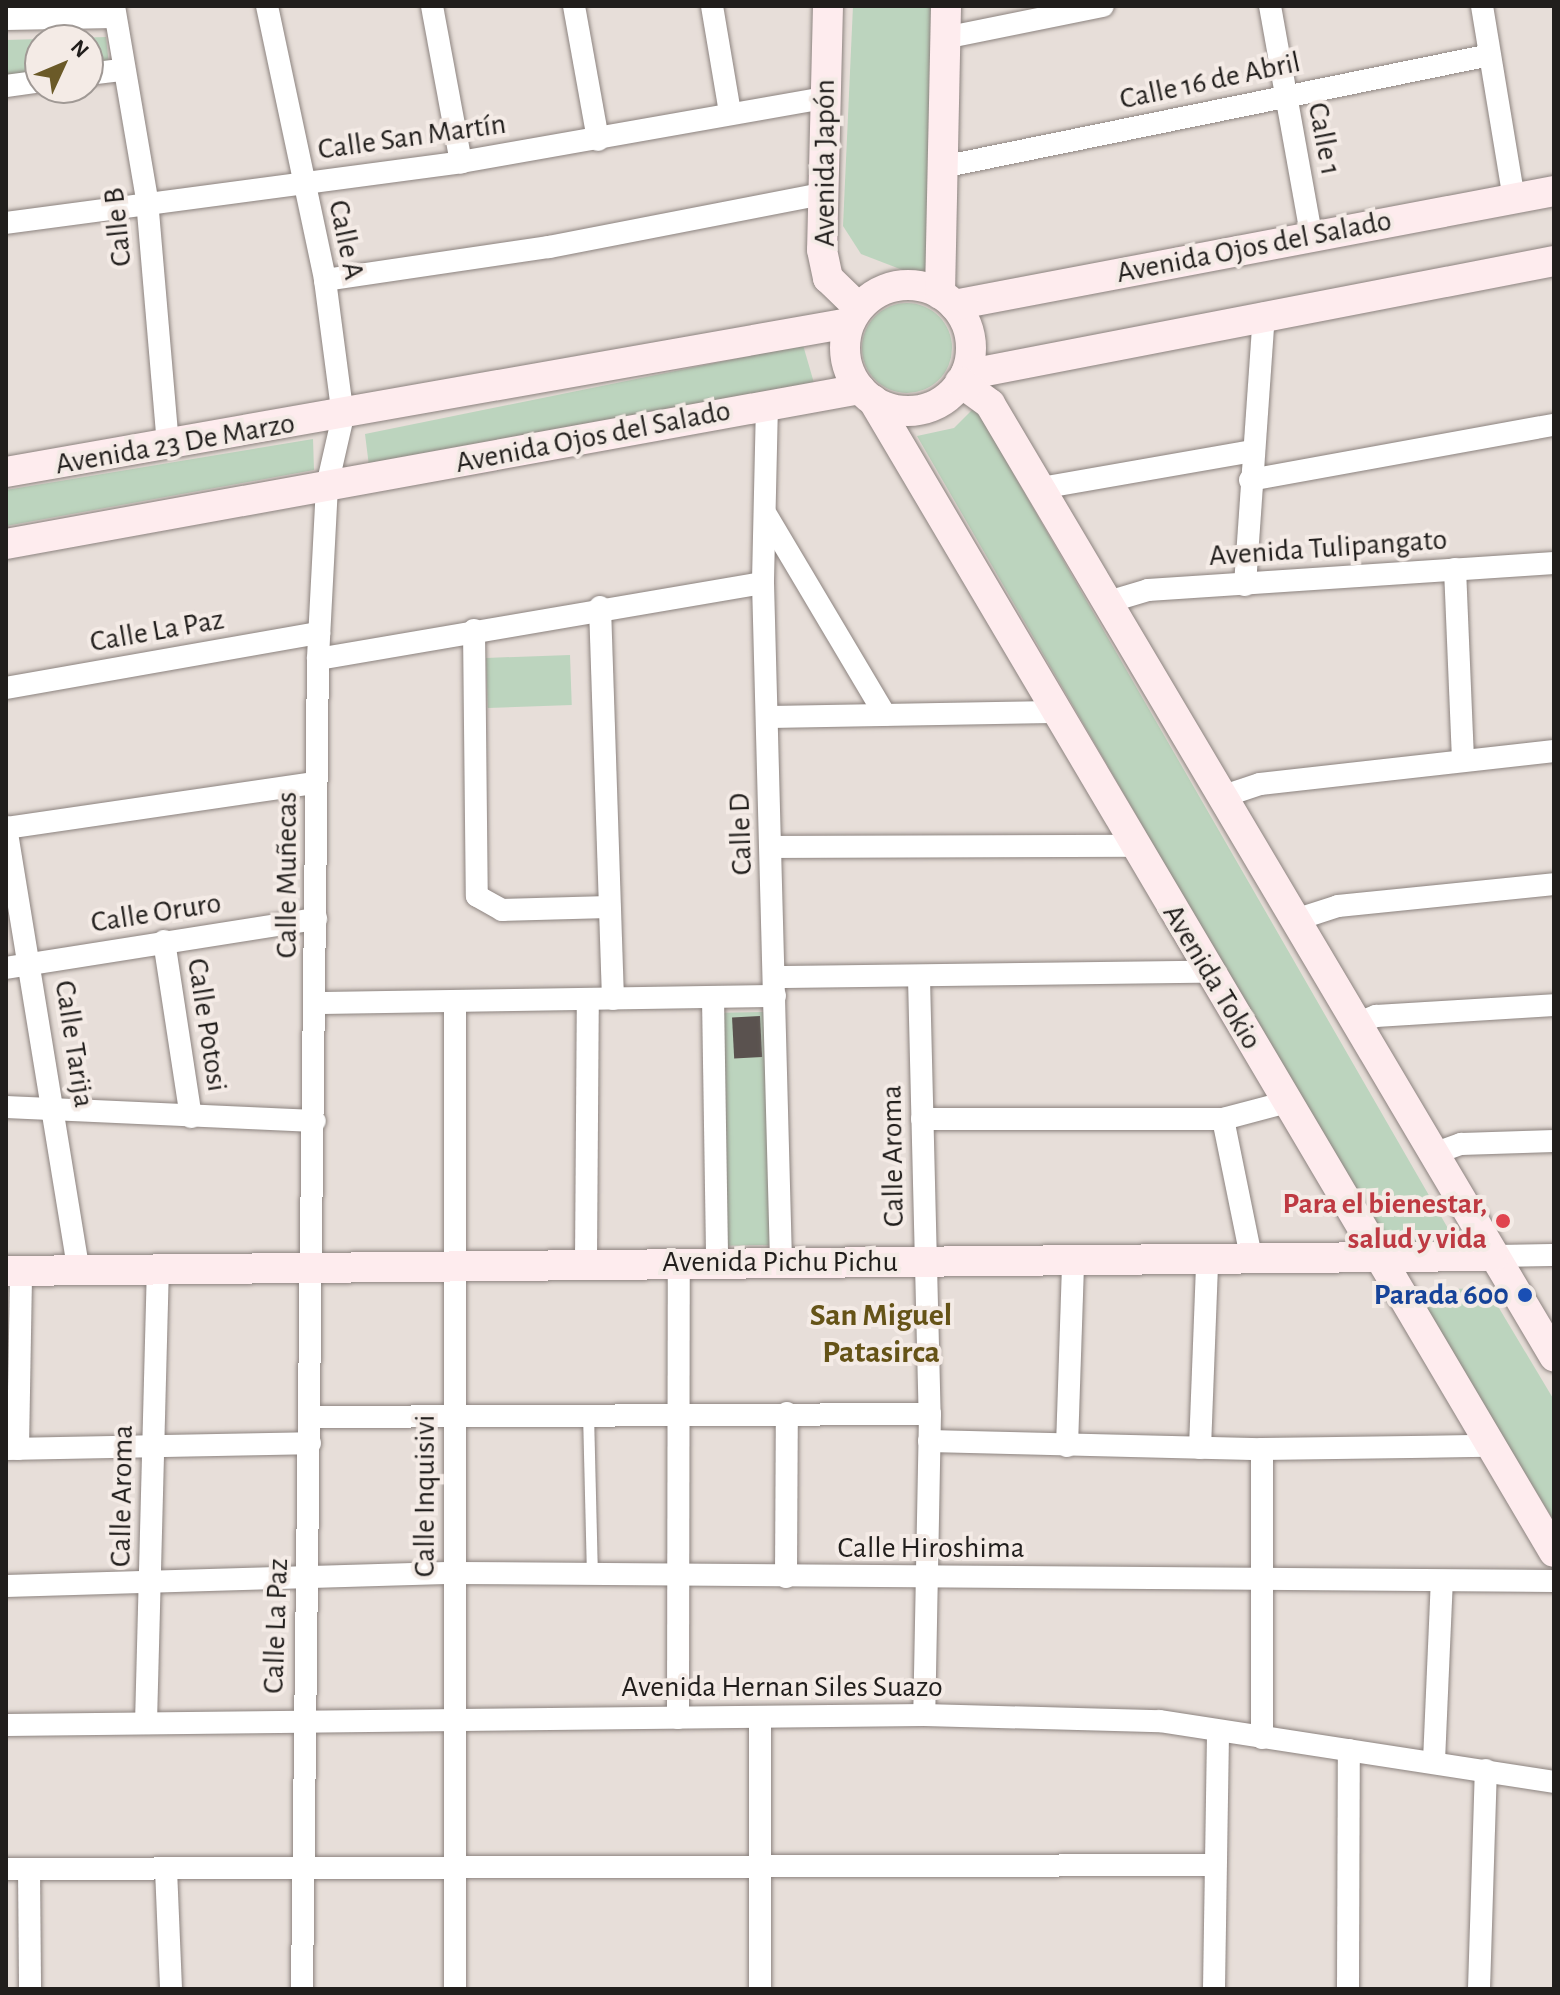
<!DOCTYPE html>
<meta charset="utf-8">
<style>
body{margin:0}
#map{position:relative;width:1560px;height:1995px;overflow:hidden;background:#e7ded9;font-family:"Alegreya Sans",sans-serif}
div>[style]{position:absolute}
.green>*{inset:0;background:#bcd4be;transform-origin:0 0}
.round{border-radius:50%}
.building>*{inset:0;background:#5a524f;transform-origin:0 0}
.roads{filter:drop-shadow(0 0 2px #8c837f) drop-shadow(0 0 2px #8c837f)}
.lane>*{height:11px;margin:-5.5px;padding:0 5.5px;transform-origin:5.5px;border-radius:5.5px;background:#fff}
.street>*{height:22px;margin:-11px;padding:0 11px;transform-origin:11px;border-radius:11px;background:#fff}
.secondary>*{height:30px;margin:-15px;padding:0 15px;transform-origin:15px;border-radius:15px;background:#feecee}
.secondary>.ring{margin:-15px;padding:0;box-sizing:content-box;background:none;border:30px solid #feecee;border-radius:50%}
.dots>*{width:22px;height:22px;translate:-50% -50%;box-sizing:border-box;border:4px solid #f4ebe6;border-radius:50%}
span{translate:-50% -50%;white-space:nowrap;text-align:center;line-height:1.15;-webkit-text-stroke:8px #f4ebe6;paint-order:stroke}
.street-label{font-size:30px;color:#211e1c}
.health-label{font-size:30px;color:#be3a42;font-weight:700}
.right{translate:-100% -50%;text-align:right}
.transit-label{font-size:30px;color:#164399;font-weight:700}
.neighbourhood-label{font-size:32px;color:#655317;font-weight:700}
.frame{position:absolute;inset:0;border:8px solid #211e1c;pointer-events:none}
.north{position:absolute;left:24px;top:24px;width:80px;height:80px;box-sizing:border-box;background:#f4ebe6;border:2px solid #a09995;border-radius:50%;rotate:46deg;font-size:22px;font-weight:700;line-height:32px;text-align:center;color:#211e1c}
.north::after{content:'';display:block;margin:auto;width:28px;height:36px;background:#6b5a28;clip-path:polygon(50% 0,100% 100%,50% 72%,0 100%)}
</style>
<div id="map">
<div class="green">
<div style="clip-path:polygon(853px 6px,931px 6px,926px 279px,861px 254px,843px 226px)"></div>
<div style="clip-path:polygon(106px 37px,109px 65px,88px 68px,88px 40px,40px 40px,40px 75px,6px 80px,6px 40px)"></div>
<div class="round" style="left:862px;top:303px;width:90px;height:90px"></div>
<div style="clip-path:polygon(803px 345px,814px 383px,369px 466px,365px 434px)"></div>
<div style="clip-path:polygon(975px 407px,1461px 1251px,1390px 1254px,917px 436px,954px 428px)"></div>
<div style="clip-path:polygon(313px 439px,314px 470px,6px 526px,6px 490px)"></div>
<div style="left:570px;top:655px;width:50px;height:84px;rotate:88deg"></div>
<div style="left:769px;top:1012px;width:233px;height:48px;rotate:89deg"></div>
<div style="clip-path:polygon(1487px 1288px,1554px 1400px,1554px 1521px,1413px 1290px)"></div>
</div>
<div class="building">
<div style="left:760px;top:1016px;width:41px;height:28px;rotate:87deg"></div>
</div>
<div class="roads">
<div class="lane">
<div style="left:588px;top:1413px;width:162px;rotate:88.6deg"></div>
</div>
<div class="street">
<div style="left:114px;top:6px;width:197px;rotate:80.3deg"></div>
<div style="left:147px;top:200px;width:245px;rotate:85.1deg"></div>
<div style="left:267px;top:6px;width:280px;rotate:78deg"></div>
<div style="left:325px;top:280px;width:137px;rotate:82.5deg"></div>
<div style="left:343px;top:416px;width:72px;rotate:102.9deg"></div>
<div style="left:327px;top:486px;width:173px;rotate:93deg"></div>
<div style="left:318px;top:659px;width:1330px;rotate:90.69deg"></div>
<div style="left:432px;top:6px;width:159px;rotate:79.5deg"></div>
<div style="left:574px;top:6px;width:136px;rotate:79.8deg"></div>
<div style="left:712px;top:6px;width:108px;rotate:80.4deg"></div>
<div style="left:1270px;top:6px;width:233px;rotate:79.8deg"></div>
<div style="left:1482px;top:6px;width:196px;rotate:80.6deg"></div>
<div style="left:6px;top:19px;width:109px;rotate:-1.1deg"></div>
<div style="left:944px;top:38px;width:162px;rotate:-11.4deg"></div>
<div style="left:88px;top:74px;width:35px;rotate:-7deg"></div>
<div style="left:6px;top:86px;width:34px;rotate:-8deg"></div>
<div style="left:942px;top:167px;width:559px;rotate:-11.55deg"></div>
<div style="left:6px;top:223px;width:459px;rotate:-7.6deg"></div>
<div style="left:461px;top:162px;width:369px;rotate:-10deg"></div>
<div style="left:325px;top:280px;width:226px;rotate:-8.4deg"></div>
<div style="left:549px;top:247px;width:278px;rotate:-11deg"></div>
<div style="left:767px;top:404px;width:179px;rotate:91.3deg"></div>
<div style="left:763px;top:583px;width:678px;rotate:88.48deg"></div>
<div style="left:1250px;top:480px;width:309px;rotate:-10.3deg"></div>
<div style="left:1041px;top:488px;width:214px;rotate:-9.9deg"></div>
<div style="left:767px;top:516px;width:231px;rotate:59.3deg"></div>
<div style="left:1455px;top:569px;width:191px;rotate:87.6deg"></div>
<div style="left:1245px;top:585px;width:272px;rotate:-86deg"></div>
<div style="left:1108px;top:602px;width:42px;rotate:-16.7deg"></div>
<div style="left:1148px;top:590px;width:407px;rotate:-3.8deg"></div>
<div style="left:600px;top:607px;width:392px;rotate:88.1deg"></div>
<div style="left:474px;top:630px;width:266px;rotate:89.4deg"></div>
<div style="left:477px;top:896px;width:29px;rotate:29deg"></div>
<div style="left:502px;top:910px;width:105px;rotate:-1.6deg"></div>
<div style="left:318px;top:659px;width:451px;rotate:-9.7deg"></div>
<div style="left:6px;top:688px;width:318px;rotate:-10deg"></div>
<div style="left:767px;top:717px;width:288px;rotate:-1deg"></div>
<div style="left:1221px;top:797px;width:41px;rotate:-18.4deg"></div>
<div style="left:1260px;top:784px;width:296px;rotate:-6.4deg"></div>
<div style="left:6px;top:827px;width:450px;rotate:80.7deg"></div>
<div style="left:6px;top:828px;width:313px;rotate:-8.3deg"></div>
<div style="left:772px;top:847px;width:362px;rotate:-0.2deg"></div>
<div style="left:1295px;top:920px;width:45px;rotate:-18deg"></div>
<div style="left:1338px;top:906px;width:217px;rotate:-5.8deg"></div>
<div style="left:164px;top:941px;width:178px;rotate:81.3deg"></div>
<div style="left:6px;top:968px;width:314px;rotate:-9deg"></div>
<div style="left:776px;top:977px;width:431px;rotate:-0.7deg"></div>
<div style="left:919px;top:978px;width:436px;rotate:88.6deg"></div>
<div style="left:930px;top:1414px;width:301px;rotate:91.1deg"></div>
<div style="left:713px;top:998px;width:264px;rotate:89.1deg"></div>
<div style="left:317px;top:1003px;width:458px;rotate:-0.9deg"></div>
<div style="left:1356px;top:1024px;width:22px;rotate:-22deg"></div>
<div style="left:1376px;top:1016px;width:178px;rotate:-3.5deg"></div>
<div style="left:6px;top:1107px;width:309px;rotate:2.6deg"></div>
<div style="left:922px;top:1119px;width:301px"></div>
<div style="left:1223px;top:1119px;width:66px;rotate:-14.9deg"></div>
<div style="left:1223px;top:1119px;width:145px;rotate:78.5deg"></div>
<div style="left:1433px;top:1154px;width:30px;rotate:-20deg"></div>
<div style="left:1461px;top:1144px;width:93px;rotate:-1.8deg"></div>
<div style="left:1494px;top:1256px;width:60px;rotate:-1deg"></div>
<div style="left:586px;top:1261px;width:260px;rotate:-89.6deg"></div>
<div style="left:310px;top:1417px;width:620px;rotate:-0.28deg"></div>
<div style="left:929px;top:1441px;width:333px;rotate:1.4deg"></div>
<div style="left:1262px;top:1449px;width:225px;rotate:-0.8deg"></div>
<div style="left:1067px;top:1446px;width:183px;rotate:-88.1deg"></div>
<div style="left:1200px;top:1448px;width:186px;rotate:-87.8deg"></div>
<div style="left:6px;top:1449px;width:304px;rotate:-1.1deg"></div>
<div style="left:18px;top:1449px;width:178px;rotate:-89deg"></div>
<div style="left:786px;top:1577px;width:164px;rotate:-89.7deg"></div>
<div style="left:6px;top:1586px;width:449px;rotate:-1.7deg"></div>
<div style="left:455px;top:1573px;width:1099px;rotate:0.42deg"></div>
<div style="left:678px;top:1718px;width:456px;rotate:-89.9deg"></div>
<div style="left:146px;top:1723px;width:454px;rotate:-88.5deg"></div>
<div style="left:6px;top:1725px;width:918px;rotate:-0.62deg"></div>
<div style="left:924px;top:1715px;width:236px;rotate:1.5deg"></div>
<div style="left:1160px;top:1721px;width:399px;rotate:8.8deg"></div>
<div style="left:1262px;top:1738px;width:289px;rotate:-90deg"></div>
<div style="left:1434px;top:1761px;width:180px;rotate:-87.5deg"></div>
<div style="left:6px;top:1869px;width:1209px;rotate:-0.19deg"></div>
<div style="left:29px;top:1869px;width:120px;rotate:89.5deg"></div>
<div style="left:166px;top:1869px;width:120px;rotate:87.6deg"></div>
<div style="left:455px;top:1989px;width:987px;rotate:-90deg"></div>
<div style="left:760px;top:1989px;width:271px;rotate:-90deg"></div>
<div style="left:1214px;top:1989px;width:257px;rotate:-89.1deg"></div>
<div style="left:1348px;top:1989px;width:239px;rotate:-89.8deg"></div>
<div style="left:1479px;top:1989px;width:219px;rotate:-88.2deg"></div>
</div>
<div class="secondary">
<div style="left:828px;top:6px;width:244px;rotate:91.4deg"></div>
<div style="left:822px;top:250px;width:29px;rotate:78deg"></div>
<div style="left:828px;top:278px;width:42px;rotate:44deg"></div>
<div class="ring" style="left:845px;top:285px;width:96px;height:96px"></div>
<div style="left:940px;top:294px;width:288px;rotate:-88.8deg"></div>
<div style="left:954px;top:305px;width:611px;rotate:-10.76deg"></div>
<div style="left:965px;top:375px;width:600px;rotate:-10.95deg"></div>
<div style="left:960px;top:382px;width:37px;rotate:36deg"></div>
<div style="left:990px;top:404px;width:1107px;rotate:59.36deg"></div>
<div style="left:873px;top:400px;width:1338px;rotate:59.41deg"></div>
<div style="left:6px;top:472px;width:856px;rotate:-10.02deg"></div>
<div style="left:6px;top:544px;width:868px;rotate:-10.29deg"></div>
<div style="left:6px;top:1271px;width:1488px;rotate:-0.58deg"></div>
</div>
</div>
<div class="dots">
<div style="left:1503px;top:1221px;background:#e0444e"></div>
<div style="left:1525px;top:1295px;background:#1a4fb4"></div>
</div>
<div class="street-label">
<span style="left:1210px;top:81px;rotate:-12deg">Calle 16 de Abril</span>
<span style="left:412px;top:137px;rotate:-8deg">Calle San Martín</span>
<span style="left:1324px;top:139px;rotate:79deg">Calle 1</span>
<span style="left:825px;top:163px;rotate:-90deg">Avenida Japón</span>
<span style="left:118px;top:227px;rotate:-96deg">Calle B</span>
<span style="left:346px;top:240px;rotate:78deg">Calle A</span>
<span style="left:1254px;top:247px;rotate:-11deg">Avenida Ojos del Salado</span>
<span style="left:593px;top:437px;rotate:-11deg">Avenida Ojos del Salado</span>
<span style="left:175px;top:444px;rotate:-10deg">Avenida 23 De Marzo</span>
<span style="left:1328px;top:548px;rotate:-4deg">Avenida Tulipangato</span>
<span style="left:157px;top:631px;rotate:-10deg">Calle La Paz</span>
<span style="left:741px;top:834px;rotate:-92deg">Calle D</span>
<span style="left:287px;top:875px;rotate:-90deg">Calle Muñecas</span>
<span style="left:156px;top:913px;rotate:-9deg">Calle Oruro</span>
<span style="left:1212px;top:977px;rotate:59deg">Avenida Tokio</span>
<span style="left:207px;top:1025px;rotate:81deg">Calle Potosi</span>
<span style="left:74px;top:1044px;rotate:81deg">Calle Tarija</span>
<span style="left:893px;top:1156px;rotate:-91deg">Calle Aroma</span>
<span style="left:780px;top:1262px">Avenida Pichu Pichu</span>
<span style="left:122px;top:1496px;rotate:-89deg">Calle Aroma</span>
<span style="left:425px;top:1496px;rotate:-90deg">Calle Inquisivi</span>
<span style="left:931px;top:1548px">Calle Hiroshima</span>
<span style="left:276px;top:1626px;rotate:-88deg">Calle La Paz</span>
<span style="left:782px;top:1687px">Avenida Hernan Siles Suazo</span>
</div>
<div class="health-label">
<span class="right" style="left:1487px;top:1221px">Para el bienestar,<br>salud y vida</span>
</div>
<div class="transit-label">
<span class="right" style="left:1509px;top:1295px">Parada 600</span>
</div>
<div class="neighbourhood-label">
<span style="left:881px;top:1334px">San Miguel<br>Patasirca</span>
</div>
<div class="frame"></div>
<div class="north">N</div>
</div>
